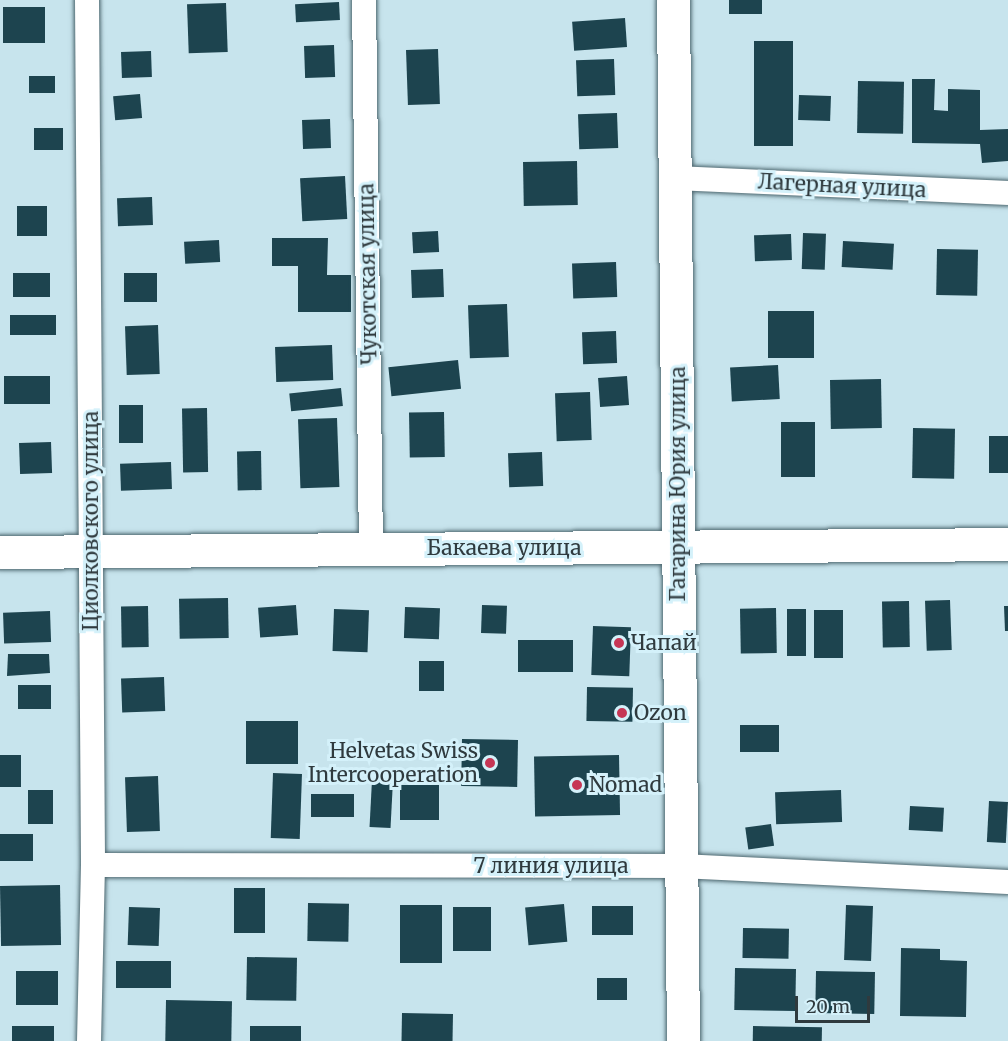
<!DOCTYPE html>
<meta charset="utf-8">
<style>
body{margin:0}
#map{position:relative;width:1008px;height:1041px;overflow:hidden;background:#c7e4ed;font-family:Merriweather,serif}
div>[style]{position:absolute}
.building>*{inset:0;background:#1d444f;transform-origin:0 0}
.roads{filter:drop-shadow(0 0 2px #4d676f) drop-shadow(0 0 2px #4d676f)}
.minor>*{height:24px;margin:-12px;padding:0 12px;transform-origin:12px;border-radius:12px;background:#fff}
.secondary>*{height:33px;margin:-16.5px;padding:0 16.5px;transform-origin:16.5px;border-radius:16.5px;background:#fff}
.dots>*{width:16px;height:16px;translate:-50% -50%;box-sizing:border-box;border:3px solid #d4f1fa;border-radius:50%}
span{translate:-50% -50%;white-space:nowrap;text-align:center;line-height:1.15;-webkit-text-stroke:6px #d4f1fa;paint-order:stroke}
.street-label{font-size:21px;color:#2f3a3e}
.poi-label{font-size:21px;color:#2f3a3e}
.left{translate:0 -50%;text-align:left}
.right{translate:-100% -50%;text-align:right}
.scale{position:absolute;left:795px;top:996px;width:75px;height:27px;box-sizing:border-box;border:3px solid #2f3a3e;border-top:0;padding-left:8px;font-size:18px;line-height:21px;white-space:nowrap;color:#2f3a3e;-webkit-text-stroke:4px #d4f1fa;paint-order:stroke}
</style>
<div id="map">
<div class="building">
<div style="left:729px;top:0;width:33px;height:14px"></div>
<div style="left:339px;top:2px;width:18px;height:44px;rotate:87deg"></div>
<div style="left:226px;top:3px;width:49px;height:39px;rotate:88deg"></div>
<div style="left:45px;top:7px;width:36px;height:42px;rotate:90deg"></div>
<div style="left:625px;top:18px;width:29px;height:53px;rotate:86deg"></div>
<div style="left:754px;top:41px;width:39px;height:105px"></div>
<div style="left:334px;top:45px;width:32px;height:30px;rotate:88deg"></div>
<div style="left:438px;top:49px;width:55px;height:32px;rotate:88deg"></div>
<div style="left:151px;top:51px;width:26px;height:30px;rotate:88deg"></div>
<div style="left:614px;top:59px;width:36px;height:38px;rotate:88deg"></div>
<div style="left:29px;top:76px;width:26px;height:17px"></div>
<div style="clip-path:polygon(912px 79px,935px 79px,934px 110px,948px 111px,948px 89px,980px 90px,980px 130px,1008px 129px,1008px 161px,982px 163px,980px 144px,912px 143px)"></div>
<div style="left:858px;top:81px;width:46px;height:52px;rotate:1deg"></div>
<div style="left:140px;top:94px;width:24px;height:27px;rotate:85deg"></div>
<div style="left:799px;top:95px;width:32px;height:25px;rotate:2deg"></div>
<div style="left:617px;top:113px;width:35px;height:39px;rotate:88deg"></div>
<div style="left:330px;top:119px;width:29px;height:28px;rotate:88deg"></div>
<div style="left:34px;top:128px;width:29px;height:22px"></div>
<div style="left:577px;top:161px;width:44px;height:54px;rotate:89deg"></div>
<div style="left:345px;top:176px;width:43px;height:45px;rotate:87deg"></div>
<div style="left:152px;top:197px;width:28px;height:35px;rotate:88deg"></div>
<div style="left:47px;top:206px;width:30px;height:30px;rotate:90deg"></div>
<div style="left:438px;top:231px;width:21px;height:26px;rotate:87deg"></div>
<div style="left:803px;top:233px;width:23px;height:36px;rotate:2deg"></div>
<div style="left:791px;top:234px;width:26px;height:37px;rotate:88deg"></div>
<div style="clip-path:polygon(272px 238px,328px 238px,327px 275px,351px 275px,351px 312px,298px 312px,298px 266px,272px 266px)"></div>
<div style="left:219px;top:240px;width:22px;height:35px;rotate:87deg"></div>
<div style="left:843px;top:241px;width:51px;height:26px;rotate:3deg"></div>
<div style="left:937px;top:249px;width:41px;height:46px;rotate:1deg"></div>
<div style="left:616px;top:262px;width:35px;height:44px;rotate:88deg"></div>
<div style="left:443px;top:269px;width:28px;height:32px;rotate:88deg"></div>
<div style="left:50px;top:273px;width:24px;height:37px;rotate:90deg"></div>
<div style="left:157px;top:273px;width:29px;height:33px;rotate:90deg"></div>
<div style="left:507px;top:304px;width:53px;height:39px;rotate:88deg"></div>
<div style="left:768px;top:311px;width:46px;height:47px"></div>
<div style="left:10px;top:315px;width:46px;height:20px"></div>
<div style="left:158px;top:325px;width:49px;height:33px;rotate:88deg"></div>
<div style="left:616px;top:331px;width:32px;height:34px;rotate:88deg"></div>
<div style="left:332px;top:345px;width:35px;height:57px;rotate:88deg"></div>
<div style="left:458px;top:360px;width:29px;height:70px;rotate:84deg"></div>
<div style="left:778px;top:365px;width:34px;height:48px;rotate:87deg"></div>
<div style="left:4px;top:376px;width:46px;height:28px"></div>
<div style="left:627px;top:376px;width:29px;height:29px;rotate:86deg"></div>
<div style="left:881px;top:379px;width:49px;height:51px;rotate:89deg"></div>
<div style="left:341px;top:388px;width:18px;height:52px;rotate:84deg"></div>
<div style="left:590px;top:392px;width:48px;height:35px;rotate:88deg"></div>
<div style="left:119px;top:405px;width:24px;height:38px"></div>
<div style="left:207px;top:408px;width:64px;height:25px;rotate:89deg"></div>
<div style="left:444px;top:412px;width:45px;height:35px;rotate:89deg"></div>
<div style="left:337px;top:418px;width:69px;height:39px;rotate:88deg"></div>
<div style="left:781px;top:422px;width:34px;height:55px"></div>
<div style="left:913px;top:428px;width:42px;height:50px;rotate:1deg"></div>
<div style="left:989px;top:436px;width:19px;height:37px"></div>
<div style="left:51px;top:442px;width:31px;height:32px;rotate:88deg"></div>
<div style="left:261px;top:451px;width:39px;height:24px;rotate:89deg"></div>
<div style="left:542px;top:452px;width:34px;height:34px;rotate:88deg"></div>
<div style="left:171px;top:462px;width:27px;height:51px;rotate:88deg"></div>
<div style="left:228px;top:598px;width:40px;height:49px;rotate:89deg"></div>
<div style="left:950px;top:600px;width:50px;height:25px;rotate:88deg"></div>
<div style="left:909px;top:601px;width:46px;height:27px;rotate:89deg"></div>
<div style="left:296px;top:605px;width:30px;height:38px;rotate:86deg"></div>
<div style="left:482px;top:605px;width:25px;height:28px;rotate:2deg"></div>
<div style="left:148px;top:606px;width:41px;height:27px;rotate:89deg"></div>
<div style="clip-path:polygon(1004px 606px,1008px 606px,1008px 631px,1005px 631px)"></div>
<div style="left:405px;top:607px;width:35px;height:31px;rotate:2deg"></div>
<div style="left:776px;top:608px;width:45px;height:36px;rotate:89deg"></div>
<div style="left:334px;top:609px;width:35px;height:42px;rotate:2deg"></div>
<div style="left:787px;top:609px;width:19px;height:47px"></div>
<div style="left:814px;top:610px;width:29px;height:48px"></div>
<div style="left:50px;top:611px;width:31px;height:47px;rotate:88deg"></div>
<div style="left:593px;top:626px;width:38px;height:49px;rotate:2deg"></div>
<div style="left:518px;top:640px;width:55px;height:32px"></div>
<div style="clip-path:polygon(8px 654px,49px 654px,50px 673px,7px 676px)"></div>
<div style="left:419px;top:661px;width:25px;height:30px"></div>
<div style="left:164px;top:677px;width:34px;height:43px;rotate:88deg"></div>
<div style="left:18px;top:685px;width:33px;height:24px"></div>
<div style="left:587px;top:687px;width:46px;height:34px;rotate:1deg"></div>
<div style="left:246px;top:721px;width:52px;height:43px"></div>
<div style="left:779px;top:725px;width:27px;height:39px;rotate:90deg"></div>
<div style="left:462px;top:739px;width:56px;height:47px;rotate:1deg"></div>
<div style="left:0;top:755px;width:21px;height:32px"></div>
<div style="left:619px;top:755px;width:60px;height:85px;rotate:89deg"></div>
<div style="left:273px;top:773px;width:29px;height:65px;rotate:2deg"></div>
<div style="left:158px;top:776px;width:55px;height:33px;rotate:88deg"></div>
<div style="left:372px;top:780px;width:21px;height:47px;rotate:3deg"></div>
<div style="left:400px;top:785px;width:39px;height:35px"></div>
<div style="left:28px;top:790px;width:25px;height:34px"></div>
<div style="left:841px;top:790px;width:32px;height:66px;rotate:88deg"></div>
<div style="left:311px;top:794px;width:43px;height:23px"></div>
<div style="left:989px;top:801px;width:19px;height:41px;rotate:3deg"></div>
<div style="left:910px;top:806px;width:34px;height:24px;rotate:3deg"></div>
<div style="left:771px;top:824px;width:22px;height:26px;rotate:82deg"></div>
<div style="left:0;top:834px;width:33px;height:27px"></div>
<div style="left:60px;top:885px;width:60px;height:60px;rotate:89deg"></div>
<div style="left:234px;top:888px;width:31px;height:45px"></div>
<div style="left:308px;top:903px;width:41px;height:38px;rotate:1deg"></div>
<div style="left:564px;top:904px;width:38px;height:39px;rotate:85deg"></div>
<div style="left:400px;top:905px;width:42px;height:58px"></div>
<div style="left:846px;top:905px;width:27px;height:55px;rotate:2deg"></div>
<div style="left:592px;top:906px;width:41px;height:29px"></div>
<div style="left:129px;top:907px;width:31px;height:38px;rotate:2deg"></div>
<div style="left:453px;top:907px;width:38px;height:44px"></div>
<div style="left:743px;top:928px;width:46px;height:30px;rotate:1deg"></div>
<div style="clip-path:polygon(901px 948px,940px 949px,940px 960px,967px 961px,966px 1017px,900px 1016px)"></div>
<div style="left:247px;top:957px;width:50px;height:43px;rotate:1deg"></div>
<div style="left:116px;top:961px;width:55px;height:27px"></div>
<div style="left:735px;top:968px;width:61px;height:42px;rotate:1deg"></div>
<div style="left:16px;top:971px;width:42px;height:34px"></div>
<div style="left:816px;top:971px;width:59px;height:42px;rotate:1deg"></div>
<div style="left:597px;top:978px;width:30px;height:22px"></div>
<div style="left:166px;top:1000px;width:66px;height:41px;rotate:1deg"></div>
<div style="left:402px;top:1013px;width:51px;height:28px;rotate:1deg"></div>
<div style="left:54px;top:1026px;width:15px;height:42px;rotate:90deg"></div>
<div style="left:250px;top:1026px;width:51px;height:15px"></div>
<div style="left:753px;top:1026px;width:69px;height:15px;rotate:1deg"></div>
</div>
<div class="roads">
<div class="minor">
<div style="left:87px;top:0;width:865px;rotate:89.6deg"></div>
<div style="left:93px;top:865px;width:176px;rotate:91.3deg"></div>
<div style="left:364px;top:0;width:548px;rotate:89.27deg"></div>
<div style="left:676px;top:178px;width:332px;rotate:2.6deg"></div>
<div style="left:93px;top:865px;width:588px;rotate:0.1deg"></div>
<div style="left:681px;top:866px;width:327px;rotate:2.8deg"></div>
</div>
<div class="secondary">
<div style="left:673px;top:0;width:1041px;rotate:89.45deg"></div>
<div style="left:0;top:552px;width:1008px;rotate:-0.45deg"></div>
</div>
</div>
<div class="dots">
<div style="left:619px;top:643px;background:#c63655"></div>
<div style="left:622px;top:713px;background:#c63655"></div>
<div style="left:490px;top:763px;background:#c63655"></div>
<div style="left:577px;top:785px;background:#c63655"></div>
</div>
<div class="street-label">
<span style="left:842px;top:186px;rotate:3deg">Лагерная улица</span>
<span style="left:368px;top:274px;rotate:-91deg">Чукотская улица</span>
<span style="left:678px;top:484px;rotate:-90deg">Гагарина Юрия улица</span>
<span style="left:91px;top:521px;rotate:-90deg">Циолковского улица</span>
<span style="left:504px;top:548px">Бакаева улица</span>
<span style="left:551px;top:866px">7 линия улица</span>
</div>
<div class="poi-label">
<span class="left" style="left:631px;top:643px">Чапай</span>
<span class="left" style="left:634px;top:713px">Ozon</span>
<span class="right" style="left:478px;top:763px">Helvetas Swiss<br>Intercooperation</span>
<span class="left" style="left:589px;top:785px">Nomad</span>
</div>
<div class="scale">20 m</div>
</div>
